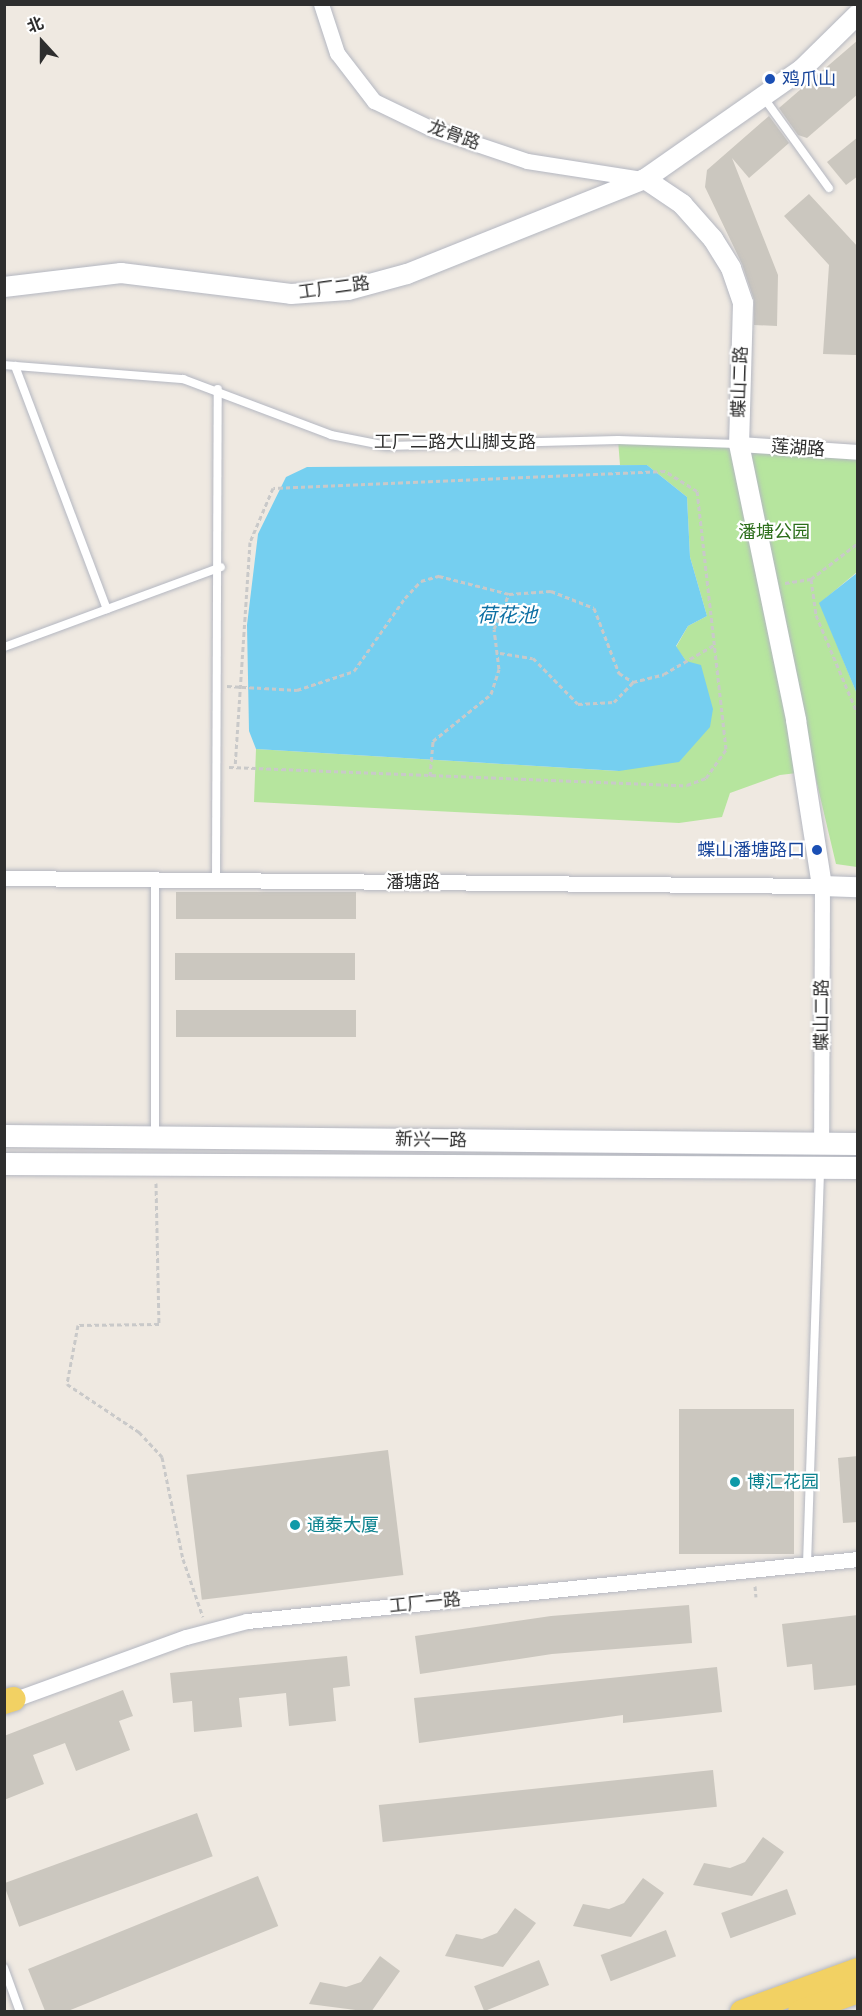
<!DOCTYPE html>
<meta charset="utf-8">
<style>
body{margin:0}
#map{position:relative;width:862px;height:2016px;overflow:hidden;background:#efe9e1;font-family:"Roboto Condensed","Noto Sans SC",sans-serif}
div>[style]{position:absolute}
.green>*{inset:0;background:#b6e59e}
.water>*{inset:0;background:#75cff0}
.building>*{inset:0;background:#cbc7bf;transform-origin:0 0}
.path>*{height:3px;margin-top:-1.5px;transform-origin:0;background:repeating-linear-gradient(90deg,#c9c9c9 0 4.5px,transparent 0 7.5px)}
.roads{filter:drop-shadow(0 0 2px #b4b7c1) drop-shadow(0 0 2px #b4b7c1)}
.service>*{height:8px;margin:-4px;padding:0 4px;transform-origin:4px;border-radius:4px;background:#fff}
.minor>*{height:15px;margin:-7.5px;padding:0 7.5px;transform-origin:7.5px;border-radius:7.5px;background:#fff}
.tertiary>*{height:20px;margin:-10px;padding:0 10px;transform-origin:10px;border-radius:10px;background:#fff}
.secondary>*{height:22px;margin:-11px;padding:0 11px;transform-origin:11px;border-radius:11px;background:#fff}
.primary>*{height:24px;margin:-12px;padding:0 12px;transform-origin:12px;border-radius:12px;background:#f2d163}
.dots>*{width:16px;height:16px;translate:-50% -50%;box-sizing:border-box;border:3px solid #fff;border-radius:50%}
span{translate:-50% -50%;white-space:nowrap;text-align:center;line-height:1.15;-webkit-text-stroke:4.5px #fff;paint-order:stroke}
.transit-label{font-size:18px;color:#164399}
.left{translate:0 -50%;text-align:left}
.right{translate:-100% -50%;text-align:right}
.street-label{font-size:18px;color:#2e2e2e}
.park-label{font-size:18px;color:#2c6e1b}
.culture-label{font-size:18px;color:#0d838f}
.water-label{font-size:20px;color:#0d6fa3;font-style:italic}
.frame{position:absolute;inset:0;border:6px solid #2e2e2e;pointer-events:none}
.north{position:absolute;left:12px;top:12px;width:60px;height:60px;-webkit-text-stroke:4px #fff;paint-order:stroke;rotate:339deg;font-size:16px;font-weight:700;line-height:24px;text-align:center;color:#2e2e2e}
.north::after{content:'';display:block;margin:auto;width:21px;height:27px;background:#2e2e2e;clip-path:polygon(50% 0,100% 100%,50% 72%,0 100%)}
</style>
<div id="map">
<div class="green">
<div style="clip-path:polygon(618px 440px,857px 452px,857px 572px,820px 603px,857px 694px,857px 867px,836px 864px,814px 771px,780px 775px,730px 793px,722px 817px,679px 823px,254px 802px,256px 749px,618px 771px,686px 661px,676px 647px,688px 626px,707px 616px,690px 557px,687px 497px,647px 465px,620px 465px)"></div>
</div>
<div class="water">
<div style="clip-path:polygon(647px 465px,687px 497px,690px 557px,707px 616px,688px 626px,676px 646px,686px 661px,701px 665px,713px 709px,710px 727px,679px 762px,619px 771px,256px 749px,249px 731px,247px 625px,258px 534px,286px 477px,307px 467px)"></div>
<div style="clip-path:polygon(857px 573px,857px 694px,819px 603px)"></div>
</div>
<div class="building">
<div style="clip-path:polygon(858px 40px,858px 94px,807px 138px,798px 135px,779px 108px)"></div>
<div style="clip-path:polygon(769px 116px,789px 143px,749px 178px,732px 158px,778px 275px,777px 326px,754px 325px,754px 300px,742px 264px,705px 187px,707px 170px)"></div>
<div style="clip-path:polygon(858px 137px,858px 176px,846px 185px,827px 162px)"></div>
<div style="clip-path:polygon(809px 194px,858px 247px,856px 355px,823px 354px,829px 265px,784px 216px)"></div>
<div style="left:356px;top:892px;width:27px;height:180px;rotate:90deg"></div>
<div style="left:355px;top:953px;width:27px;height:180px;rotate:90deg"></div>
<div style="left:356px;top:1010px;width:27px;height:180px;rotate:90deg"></div>
<div style="left:679px;top:1409px;width:115px;height:145px"></div>
<div style="left:388px;top:1450px;width:126px;height:203px;rotate:83deg"></div>
<div style="clip-path:polygon(858px 1456px,858px 1522px,843px 1523px,838px 1458px)"></div>
<div style="clip-path:polygon(689px 1605px,692px 1643px,552px 1654px,420px 1674px,415px 1636px,551px 1616px)"></div>
<div style="clip-path:polygon(858px 1615px,858px 1685px,814px 1690px,812px 1664px,787px 1667px,782px 1624px)"></div>
<div style="clip-path:polygon(347px 1656px,350px 1686px,333px 1688px,336px 1721px,289px 1726px,286px 1693px,239px 1698px,242px 1727px,194px 1732px,192px 1701px,173px 1703px,170px 1673px)"></div>
<div style="clip-path:polygon(717px 1667px,722px 1712px,623px 1723px,623px 1715px,419px 1743px,414px 1698px)"></div>
<div style="clip-path:polygon(123px 1690px,133px 1716px,119px 1721px,130px 1750px,76px 1771px,65px 1743px,33px 1755px,44px 1784px,4px 1800px,4px 1736px)"></div>
<div style="left:713px;top:1770px;width:37px;height:336px;rotate:84deg"></div>
<div style="left:197px;top:1813px;width:46px;height:206px;rotate:70deg"></div>
<div style="clip-path:polygon(763px 1837px,784px 1852px,752px 1896px,693px 1885px,704px 1863px,730px 1868px,745px 1862px)"></div>
<div style="left:258px;top:1876px;width:54px;height:248px;rotate:68deg"></div>
<div style="clip-path:polygon(643px 1878px,664px 1893px,631px 1937px,573px 1926px,583px 1904px,609px 1909px,624px 1903px)"></div>
<div style="left:787px;top:1889px;width:27px;height:70px;rotate:70deg"></div>
<div style="clip-path:polygon(515px 1908px,536px 1923px,503px 1967px,445px 1956px,456px 1934px,482px 1939px,497px 1933px)"></div>
<div style="left:666px;top:1930px;width:28px;height:70px;rotate:69deg"></div>
<div style="clip-path:polygon(380px 1956px,400px 1971px,371px 2012px,309px 2004px,320px 1982px,346px 1987px,361px 1982px)"></div>
<div style="left:539px;top:1960px;width:27px;height:70px;rotate:68deg"></div>
</div>
<div class="path">
<div style="left:811px;top:579px;width:36px;rotate:82deg"></div>
<div style="left:816px;top:615px;width:108px;rotate:67.2deg"></div>
<div style="left:785px;top:583px;width:26px;rotate:-9deg"></div>
<div style="left:811px;top:579px;width:59px;rotate:-37.5deg"></div>
<div style="left:500px;top:653px;width:33px;rotate:9deg"></div>
<div style="left:533px;top:658px;width:64px;rotate:45.6deg"></div>
<div style="left:578px;top:704px;width:36px;rotate:-3deg"></div>
<div style="left:614px;top:702px;width:28px;rotate:-46deg"></div>
<div style="left:227px;top:686px;width:70px;rotate:3.3deg"></div>
<div style="left:297px;top:690px;width:60px;rotate:-18.4deg"></div>
<div style="left:354px;top:671px;width:89px;rotate:-55.1deg"></div>
<div style="left:405px;top:598px;width:23px;rotate:-47deg"></div>
<div style="left:421px;top:581px;width:19px;rotate:-16deg"></div>
<div style="left:439px;top:576px;width:72px;rotate:14.4deg"></div>
<div style="left:509px;top:594px;width:42px;rotate:-4.1deg"></div>
<div style="left:551px;top:591px;width:46px;rotate:21.6deg"></div>
<div style="left:594px;top:608px;width:70px;rotate:69deg"></div>
<div style="left:619px;top:673px;width:17px;rotate:33deg"></div>
<div style="left:633px;top:682px;width:32px;rotate:-14deg"></div>
<div style="left:664px;top:674px;width:58px;rotate:-30.1deg"></div>
<div style="left:229px;top:767px;width:458px;rotate:2.3deg"></div>
<div style="left:687px;top:785px;width:20px;rotate:-20deg"></div>
<div style="left:706px;top:778px;width:35px;rotate:-55deg"></div>
<div style="left:726px;top:749px;width:260px;rotate:-96.4deg"></div>
<div style="left:697px;top:491px;width:38px;rotate:-148deg"></div>
<div style="left:665px;top:471px;width:392px;rotate:177.5deg"></div>
<div style="left:273px;top:488px;width:59px;rotate:113.1deg"></div>
<div style="left:250px;top:542px;width:225px;rotate:93.8deg"></div>
<div style="left:430px;top:776px;width:35px;rotate:-85deg"></div>
<div style="left:433px;top:741px;width:75px;rotate:-39deg"></div>
<div style="left:491px;top:694px;width:26px;rotate:-72deg"></div>
<div style="left:499px;top:669px;width:40px;rotate:-97.1deg"></div>
<div style="left:494px;top:629px;width:38px;rotate:-67deg"></div>
<div style="left:156px;top:1183px;width:141px;rotate:88.8deg"></div>
<div style="left:159px;top:1324px;width:81px;rotate:179.3deg"></div>
<div style="left:78px;top:1325px;width:60px;rotate:100.6deg"></div>
<div style="left:67px;top:1384px;width:87px;rotate:33.7deg"></div>
<div style="left:139px;top:1432px;width:34px;rotate:47deg"></div>
<div style="left:162px;top:1457px;width:104px;rotate:78.4deg"></div>
<div style="left:183px;top:1559px;width:61px;rotate:71deg"></div>
<div style="left:755px;top:1586px;width:11px;rotate:85deg"></div>
</div>
<div class="roads">
<div class="service">
<div style="left:764px;top:98px;width:111px;rotate:54.2deg"></div>
<div style="left:4px;top:365px;width:180px;rotate:4.5deg"></div>
<div style="left:183px;top:379px;width:158px;rotate:20.7deg"></div>
<div style="left:331px;top:435px;width:57px;rotate:11.1deg"></div>
<div style="left:387px;top:446px;width:231px;rotate:-1.5deg"></div>
<div style="left:618px;top:440px;width:119px;rotate:1.9deg"></div>
<div style="left:15px;top:366px;width:260px;rotate:69.3deg"></div>
<div style="left:4px;top:647px;width:231px;rotate:-20.2deg"></div>
<div style="left:155px;top:881px;width:255px;rotate:90deg"></div>
<div style="left:216px;top:881px;width:492px;rotate:-89.8deg"></div>
<div style="left:807px;top:1564px;width:393px;rotate:-88.1deg"></div>
<div style="left:4px;top:1968px;width:47px;rotate:70deg"></div>
</div>
<div class="minor">
<div style="left:321px;top:4px;width:52px;rotate:71.9deg"></div>
<div style="left:337px;top:53px;width:61px;rotate:52.4deg"></div>
<div style="left:374px;top:101px;width:64px;rotate:25.8deg"></div>
<div style="left:432px;top:129px;width:100px;rotate:18.6deg"></div>
<div style="left:527px;top:161px;width:116px;rotate:8.9deg"></div>
<div style="left:739px;top:444px;width:119px;rotate:3.8deg"></div>
<div style="left:4px;top:878px;width:818px;rotate:0.56deg"></div>
<div style="left:822px;top:886px;width:258px;rotate:90.2deg"></div>
<div style="left:7px;top:1702px;width:190px;rotate:-20deg"></div>
<div style="left:186px;top:1637px;width:63px;rotate:-14.7deg"></div>
<div style="left:247px;top:1621px;width:614px;rotate:-5.79deg"></div>
</div>
<div class="tertiary">
<div style="left:645px;top:179px;width:45px;rotate:34deg"></div>
<div style="left:682px;top:204px;width:47px;rotate:48.5deg"></div>
<div style="left:713px;top:239px;width:34px;rotate:58deg"></div>
<div style="left:731px;top:268px;width:37px;rotate:71deg"></div>
<div style="left:743px;top:303px;width:141px;rotate:91.6deg"></div>
<div style="left:739px;top:444px;width:282px;rotate:78.3deg"></div>
<div style="left:796px;top:720px;width:168px;rotate:81.1deg"></div>
<div style="left:822px;top:886px;width:36px;rotate:2deg"></div>
<div style="left:4px;top:287px;width:118px;rotate:-6.8deg"></div>
<div style="left:121px;top:273px;width:171px;rotate:7deg"></div>
<div style="left:291px;top:294px;width:57px;rotate:-4deg"></div>
<div style="left:348px;top:290px;width:61px;rotate:-15.2deg"></div>
<div style="left:407px;top:274px;width:256px;rotate:-21.8deg"></div>
<div style="left:645px;top:179px;width:192px;rotate:-35deg"></div>
<div style="left:802px;top:69px;width:78px;rotate:-44.5deg"></div>
</div>
<div class="secondary">
<div style="left:4px;top:1136px;width:854px;rotate:0.54deg"></div>
<div style="left:4px;top:1164px;width:854px;rotate:0.27deg"></div>
</div>
<div class="primary">
<div style="left:4px;top:1702px;width:10px;rotate:-17deg"></div>
<div style="left:742px;top:2012px;width:123px;rotate:-19.9deg"></div>
<div style="left:800px;top:2012px;width:62px;rotate:-19.9deg"></div>
</div>
</div>
<div class="dots">
<div style="left:770px;top:79px;background:#1a4fb4"></div>
<div style="left:817px;top:850px;background:#1a4fb4"></div>
<div style="left:735px;top:1482px;background:#0f9aa8"></div>
<div style="left:295px;top:1525px;background:#0f9aa8"></div>
</div>
<div class="transit-label">
<span class="left" style="left:782px;top:79px">鸡爪山</span>
<span class="right" style="left:805px;top:850px">蝶山潘塘路口</span>
</div>
<div class="street-label">
<span style="left:454px;top:135px;rotate:20deg">龙骨路</span>
<span style="left:334px;top:288px;rotate:-8deg">工厂二路</span>
<span style="left:740px;top:382px;rotate:-88deg">蝶山二路</span>
<span style="left:455px;top:442px">工厂二路大山脚支路</span>
<span style="left:798px;top:448px;rotate:4deg">莲湖路</span>
<span style="left:413px;top:882px">潘塘路</span>
<span style="left:822px;top:1015px;rotate:-90deg">蝶山二路</span>
<span style="left:431px;top:1140px;rotate:1deg">新兴一路</span>
<span style="left:425px;top:1603px;rotate:-6deg">工厂一路</span>
</div>
<div class="park-label">
<span style="left:774px;top:532px">潘塘公园</span>
</div>
<div class="culture-label">
<span class="left" style="left:747px;top:1482px">博汇花园</span>
<span class="left" style="left:307px;top:1525px">通泰大厦</span>
</div>
<div class="water-label">
<span style="left:507px;top:615px">荷花池</span>
</div>
<div class="frame"></div>
<div class="north">北</div>
</div>
